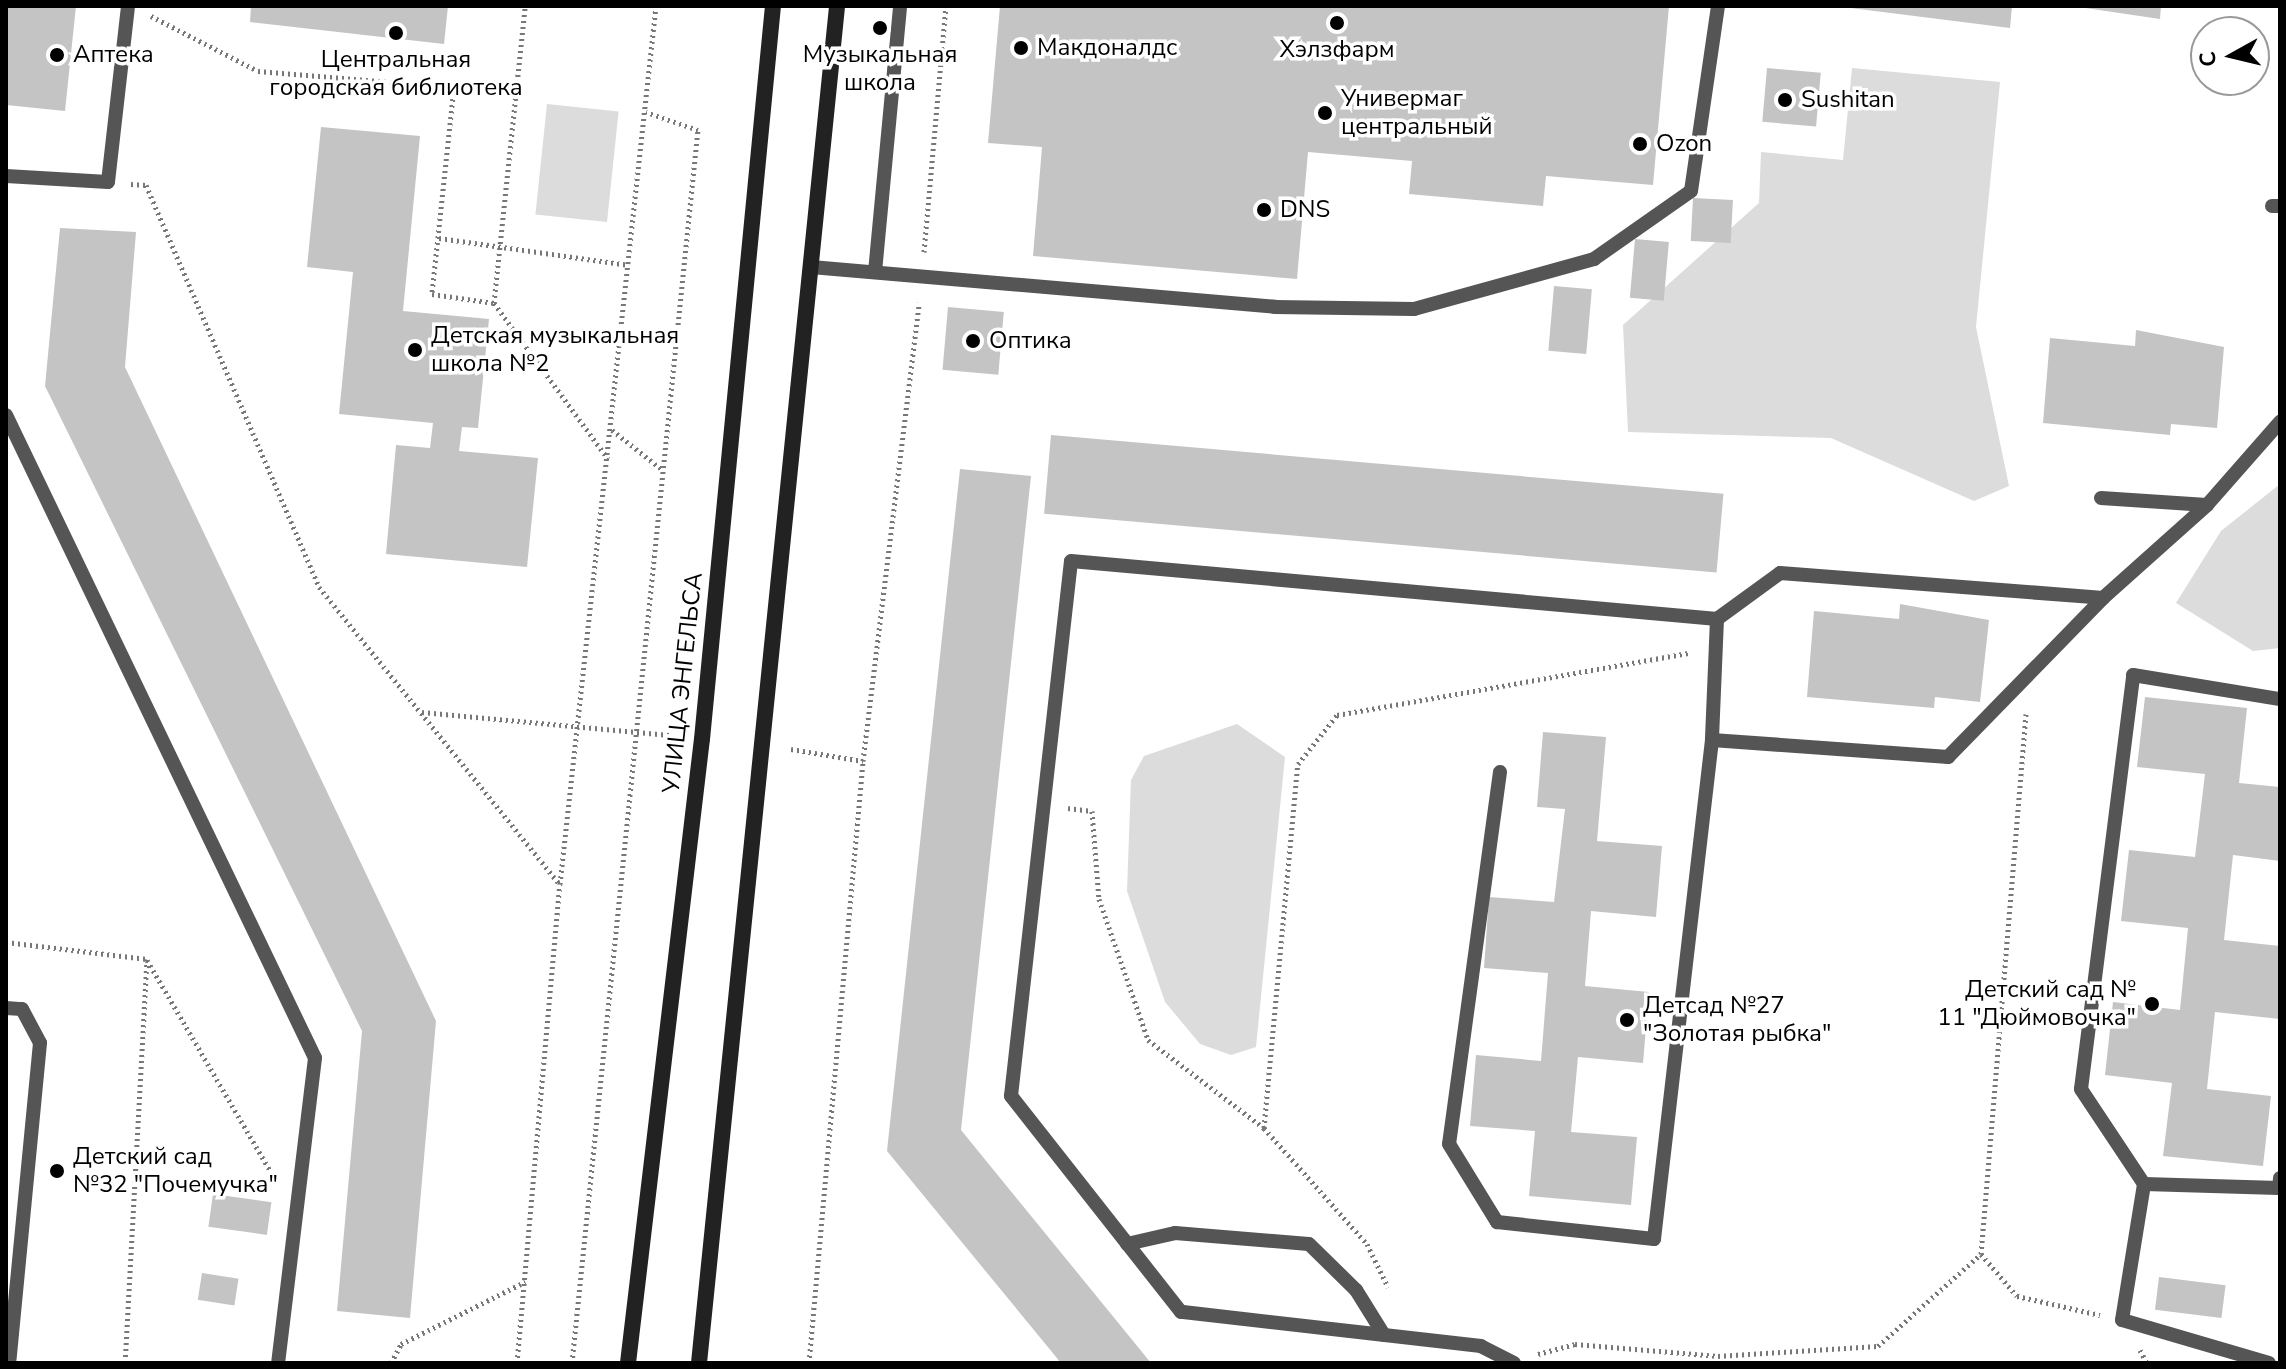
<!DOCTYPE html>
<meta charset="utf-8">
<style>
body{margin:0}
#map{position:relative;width:2286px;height:1369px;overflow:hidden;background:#fff;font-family:"Nunito Sans",sans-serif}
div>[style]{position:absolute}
.green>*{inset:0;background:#dcdcdc;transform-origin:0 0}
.building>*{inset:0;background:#c4c4c4;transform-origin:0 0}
.path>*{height:5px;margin-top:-2.5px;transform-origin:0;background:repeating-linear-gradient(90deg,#777 0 2px,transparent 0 6px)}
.lane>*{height:14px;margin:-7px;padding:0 7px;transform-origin:7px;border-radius:7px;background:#555}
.secondary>*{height:16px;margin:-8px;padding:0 8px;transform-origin:8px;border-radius:8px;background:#222}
.dots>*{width:22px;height:22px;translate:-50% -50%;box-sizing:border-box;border:4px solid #fff;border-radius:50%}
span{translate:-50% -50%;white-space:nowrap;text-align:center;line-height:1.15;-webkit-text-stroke:7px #fff;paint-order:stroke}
.poi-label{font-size:24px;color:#000}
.left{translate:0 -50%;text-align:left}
.right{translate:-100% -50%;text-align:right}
.street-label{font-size:24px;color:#000}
.frame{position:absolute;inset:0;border:8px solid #000;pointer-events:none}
.north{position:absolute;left:2190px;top:16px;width:80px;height:80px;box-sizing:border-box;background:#fff;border:2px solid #999;border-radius:50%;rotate:262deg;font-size:22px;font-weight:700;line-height:32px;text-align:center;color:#000}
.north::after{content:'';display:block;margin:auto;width:28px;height:36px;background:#000;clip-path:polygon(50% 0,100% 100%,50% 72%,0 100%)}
</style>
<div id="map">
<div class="green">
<div style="clip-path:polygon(1852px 68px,2000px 82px,1976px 327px,2009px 486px,1974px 501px,1831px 438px,1628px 432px,1623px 325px,1759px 203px,1761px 152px,1843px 160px)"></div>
<div style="left:547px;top:104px;width:72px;height:111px;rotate:6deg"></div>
<div style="clip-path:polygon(2280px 484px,2280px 648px,2253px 651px,2176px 603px,2221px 531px)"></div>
<div style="clip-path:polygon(1237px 724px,1285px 757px,1256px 1047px,1231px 1055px,1200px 1044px,1165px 1002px,1127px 891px,1131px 780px,1144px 756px)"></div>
</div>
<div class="building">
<div style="clip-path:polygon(6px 6px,76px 6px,65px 111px,6px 105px)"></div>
<div style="clip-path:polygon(251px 6px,448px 6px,444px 44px,250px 22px)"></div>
<div style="clip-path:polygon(1000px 6px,1669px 6px,1653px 185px,1546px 176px,1543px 206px,1409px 194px,1412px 161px,1308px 152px,1297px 279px,1033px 256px,1042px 147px,988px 143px)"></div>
<div style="clip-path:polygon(1835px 6px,2012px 6px,2010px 28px)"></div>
<div style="clip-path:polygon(2072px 6px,2161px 6px,2160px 19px)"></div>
<div style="left:1767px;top:68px;width:54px;height:54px;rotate:5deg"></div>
<div style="clip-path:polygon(321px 127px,420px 136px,403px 311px,489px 319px,478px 428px,462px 427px,459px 451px,538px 458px,527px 567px,386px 554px,396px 445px,430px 448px,433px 423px,339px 414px,353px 272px,307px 267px)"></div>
<div style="left:1693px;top:198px;width:40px;height:43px;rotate:3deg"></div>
<div style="clip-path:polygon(60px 228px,136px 232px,125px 367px,436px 1021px,410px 1318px,337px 1311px,362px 1031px,45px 386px)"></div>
<div style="left:1635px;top:239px;width:34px;height:59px;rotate:5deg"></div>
<div style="left:1554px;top:286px;width:38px;height:65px;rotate:5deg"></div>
<div style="left:948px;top:307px;width:56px;height:63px;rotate:5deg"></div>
<div style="clip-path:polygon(2136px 330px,2224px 347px,2217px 428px,2171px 424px,2170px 435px,2043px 423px,2050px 338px,2135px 346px)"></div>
<div style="left:1051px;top:435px;width:675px;height:79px;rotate:5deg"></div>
<div style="clip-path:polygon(960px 469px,1031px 476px,961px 1130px,1151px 1363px,1061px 1363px,887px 1151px)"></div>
<div style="clip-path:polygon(1900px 604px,1989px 620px,1980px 702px,1935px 697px,1934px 708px,1807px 697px,1814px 611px,1899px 619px)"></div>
<div style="clip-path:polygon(2145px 697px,2247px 708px,2239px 783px,2280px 787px,2280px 861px,2233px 855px,2224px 940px,2280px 946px,2280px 1019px,2215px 1012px,2207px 1089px,2271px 1096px,2263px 1166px,2163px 1156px,2172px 1083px,2105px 1075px,2113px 1002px,2180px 1010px,2188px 928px,2121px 921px,2129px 850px,2195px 857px,2205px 774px,2137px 767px)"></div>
<div style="clip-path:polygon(1543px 732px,1606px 737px,1597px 841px,1662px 846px,1656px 917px,1591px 911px,1585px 986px,1649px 992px,1643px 1063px,1578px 1057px,1571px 1132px,1637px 1137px,1631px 1205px,1529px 1196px,1535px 1131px,1470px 1126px,1476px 1055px,1541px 1061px,1548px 973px,1484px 968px,1489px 897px,1554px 902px,1565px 809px,1537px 807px)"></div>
<div style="left:213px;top:1194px;width:59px;height:33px;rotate:8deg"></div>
<div style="left:202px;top:1273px;width:37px;height:27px;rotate:9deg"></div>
<div style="left:2159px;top:1277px;width:67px;height:33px;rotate:7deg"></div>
</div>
<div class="path">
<div style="left:151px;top:16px;width:120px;rotate:27.2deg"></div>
<div style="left:258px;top:71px;width:197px;rotate:4.7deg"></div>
<div style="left:454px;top:87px;width:208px;rotate:96.1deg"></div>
<div style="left:432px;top:294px;width:63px;rotate:8.3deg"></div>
<div style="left:494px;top:303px;width:193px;rotate:53.8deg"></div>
<div style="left:131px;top:184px;width:15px;rotate:4deg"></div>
<div style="left:146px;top:185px;width:438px;rotate:66.7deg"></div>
<div style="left:319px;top:587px;width:381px;rotate:51deg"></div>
<div style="left:439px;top:238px;width:192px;rotate:8.1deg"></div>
<div style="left:924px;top:252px;width:247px;rotate:-84.9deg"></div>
<div style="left:494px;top:303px;width:299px;rotate:-84deg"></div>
<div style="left:612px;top:430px;width:66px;rotate:38.3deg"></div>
<div style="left:422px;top:712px;width:251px;rotate:5.3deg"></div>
<div style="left:2026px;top:714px;width:542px;rotate:94.76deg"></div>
<div style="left:1981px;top:1254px;width:55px;rotate:49.4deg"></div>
<div style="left:2017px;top:1296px;width:85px;rotate:12.9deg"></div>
<div style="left:791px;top:749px;width:73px;rotate:9.5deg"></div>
<div style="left:1068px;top:808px;width:24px;rotate:7deg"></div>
<div style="left:1092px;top:811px;width:88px;rotate:85.5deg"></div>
<div style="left:1099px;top:899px;width:149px;rotate:70.8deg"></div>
<div style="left:1148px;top:1040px;width:146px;rotate:37.2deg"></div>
<div style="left:1264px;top:1128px;width:155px;rotate:48.4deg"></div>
<div style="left:1367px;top:1244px;width:48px;rotate:64deg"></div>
<div style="left:6px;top:942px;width:142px;rotate:6.9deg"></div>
<div style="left:147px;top:959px;width:405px;rotate:93.1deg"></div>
<div style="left:147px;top:960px;width:254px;rotate:59.7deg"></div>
<div style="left:1264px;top:1128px;width:366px;rotate:-84.7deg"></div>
<div style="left:1298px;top:764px;width:63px;rotate:-51.5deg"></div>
<div style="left:1337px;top:715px;width:358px;rotate:-10deg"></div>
<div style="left:2140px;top:1350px;width:15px;rotate:62deg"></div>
<div style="left:1538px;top:1354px;width:38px;rotate:-15deg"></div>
<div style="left:1575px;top:1344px;width:144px;rotate:4.8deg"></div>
<div style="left:1718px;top:1356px;width:160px;rotate:-3.6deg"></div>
<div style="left:1878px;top:1346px;width:138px;rotate:-41.8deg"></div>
<div style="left:391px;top:1363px;width:21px;rotate:-62deg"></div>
<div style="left:401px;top:1344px;width:139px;rotate:-26.6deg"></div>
<div style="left:517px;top:1363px;width:481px;rotate:-84.9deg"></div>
<div style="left:560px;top:884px;width:883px;rotate:-83.76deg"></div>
<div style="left:572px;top:1363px;width:1239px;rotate:-84.17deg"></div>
<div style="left:698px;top:130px;width:55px;rotate:-160.9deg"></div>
<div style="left:809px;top:1363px;width:604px;rotate:-84.87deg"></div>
<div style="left:863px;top:761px;width:462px;rotate:-83deg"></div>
</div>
<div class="lane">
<div style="left:6px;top:176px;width:102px;rotate:3.4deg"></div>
<div style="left:108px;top:182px;width:177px;rotate:-83.5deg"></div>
<div style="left:2272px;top:206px;width:8px"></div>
<div style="left:811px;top:267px;width:466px;rotate:4.9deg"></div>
<div style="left:1275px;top:307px;width:139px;rotate:0.8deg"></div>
<div style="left:1414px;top:309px;width:187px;rotate:-15.5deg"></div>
<div style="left:1594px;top:259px;width:118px;rotate:-35deg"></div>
<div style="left:1691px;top:191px;width:187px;rotate:-81.7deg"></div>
<div style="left:875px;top:272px;width:267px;rotate:-84.6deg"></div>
<div style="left:6px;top:415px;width:713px;rotate:64.33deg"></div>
<div style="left:315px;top:1058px;width:307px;rotate:96.9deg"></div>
<div style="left:2101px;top:498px;width:106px;rotate:3.8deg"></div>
<div style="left:1717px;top:619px;width:78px;rotate:-36.1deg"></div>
<div style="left:1780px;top:573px;width:324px;rotate:4.4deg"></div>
<div style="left:1500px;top:772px;width:375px;rotate:97.8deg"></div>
<div style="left:1449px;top:1144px;width:92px;rotate:58.4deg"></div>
<div style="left:1497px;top:1222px;width:158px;rotate:6.2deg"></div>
<div style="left:1654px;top:1239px;width:502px;rotate:-83.37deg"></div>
<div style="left:6px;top:1008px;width:16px;rotate:4deg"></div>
<div style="left:22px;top:1009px;width:38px;rotate:62deg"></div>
<div style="left:40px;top:1043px;width:321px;rotate:95.5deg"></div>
<div style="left:2144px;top:1184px;width:135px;rotate:1.7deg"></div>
<div style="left:2279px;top:1188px;width:10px;rotate:-84deg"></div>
<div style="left:1127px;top:1244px;width:49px;rotate:-12.9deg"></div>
<div style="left:1175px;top:1233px;width:134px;rotate:4.7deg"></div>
<div style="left:1309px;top:1244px;width:66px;rotate:44.4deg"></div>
<div style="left:1356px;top:1290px;width:53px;rotate:58.1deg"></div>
<div style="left:1514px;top:1363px;width:37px;rotate:-153deg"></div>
<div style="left:1481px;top:1346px;width:302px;rotate:-173.5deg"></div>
<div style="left:1181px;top:1312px;width:275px;rotate:-128.2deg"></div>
<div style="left:1011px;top:1096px;width:538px;rotate:-83.6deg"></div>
<div style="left:1071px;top:561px;width:649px;rotate:5.13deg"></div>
<div style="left:1717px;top:619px;width:121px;rotate:92.4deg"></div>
<div style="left:1712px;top:740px;width:237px;rotate:4.1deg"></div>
<div style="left:1948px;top:757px;width:222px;rotate:-45.7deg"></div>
<div style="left:2103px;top:598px;width:140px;rotate:-41.8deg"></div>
<div style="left:2207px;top:505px;width:111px;rotate:-48.7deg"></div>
<div style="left:2269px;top:1363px;width:153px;rotate:-163.7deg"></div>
<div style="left:2122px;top:1320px;width:138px;rotate:-80.8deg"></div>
<div style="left:2144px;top:1184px;width:114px;rotate:-123.6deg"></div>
<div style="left:2081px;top:1089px;width:417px;rotate:-82.8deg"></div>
<div style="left:2133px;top:675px;width:149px;rotate:9.3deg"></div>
</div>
<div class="secondary">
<div style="left:628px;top:1363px;width:628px;rotate:-83.24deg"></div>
<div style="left:702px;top:739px;width:736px;rotate:-84.47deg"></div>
<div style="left:699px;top:1363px;width:1364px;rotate:-84.19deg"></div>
</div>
<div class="dots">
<div style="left:1337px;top:23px;background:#000"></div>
<div style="left:880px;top:28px;background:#000"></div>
<div style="left:396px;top:33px;background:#000"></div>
<div style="left:1021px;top:48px;background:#000"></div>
<div style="left:57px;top:55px;background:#000"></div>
<div style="left:1785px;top:100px;background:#000"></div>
<div style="left:1325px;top:113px;background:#000"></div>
<div style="left:1640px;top:144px;background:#000"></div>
<div style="left:1264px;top:210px;background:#000"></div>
<div style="left:973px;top:341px;background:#000"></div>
<div style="left:415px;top:350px;background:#000"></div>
<div style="left:2152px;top:1004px;background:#000"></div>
<div style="left:1627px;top:1020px;background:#000"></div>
<div style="left:57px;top:1171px;background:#000"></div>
</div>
<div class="poi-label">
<span class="left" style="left:1037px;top:48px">Макдоналдс</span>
<span style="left:1337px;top:50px">Хэлзфарм</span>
<span class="left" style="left:73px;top:55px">Аптека</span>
<span style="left:880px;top:69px">Музыкальная<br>школа</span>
<span style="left:396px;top:74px">Центральная<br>городская библиотека</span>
<span class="left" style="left:1341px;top:113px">Универмаг<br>центральный</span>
<span class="left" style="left:1801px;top:100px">Sushitan</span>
<span class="left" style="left:1656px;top:144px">Ozon</span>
<span class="left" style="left:1280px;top:210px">DNS</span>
<span class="left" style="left:431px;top:350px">Детская музыкальная<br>школа №2</span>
<span class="left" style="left:989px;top:341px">Оптика</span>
<span class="right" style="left:2136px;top:1004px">Детский сад №<br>11 "Дюймовочка"</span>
<span class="left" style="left:1643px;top:1020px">Детсад №27<br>"Золотая рыбка"</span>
<span class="left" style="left:73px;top:1171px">Детский сад<br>№32 "Почемучка"</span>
</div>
<div class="street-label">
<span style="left:683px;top:683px;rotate:-84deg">УЛИЦА ЭНГЕЛЬСА</span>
</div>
<div class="frame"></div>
<div class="north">С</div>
</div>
